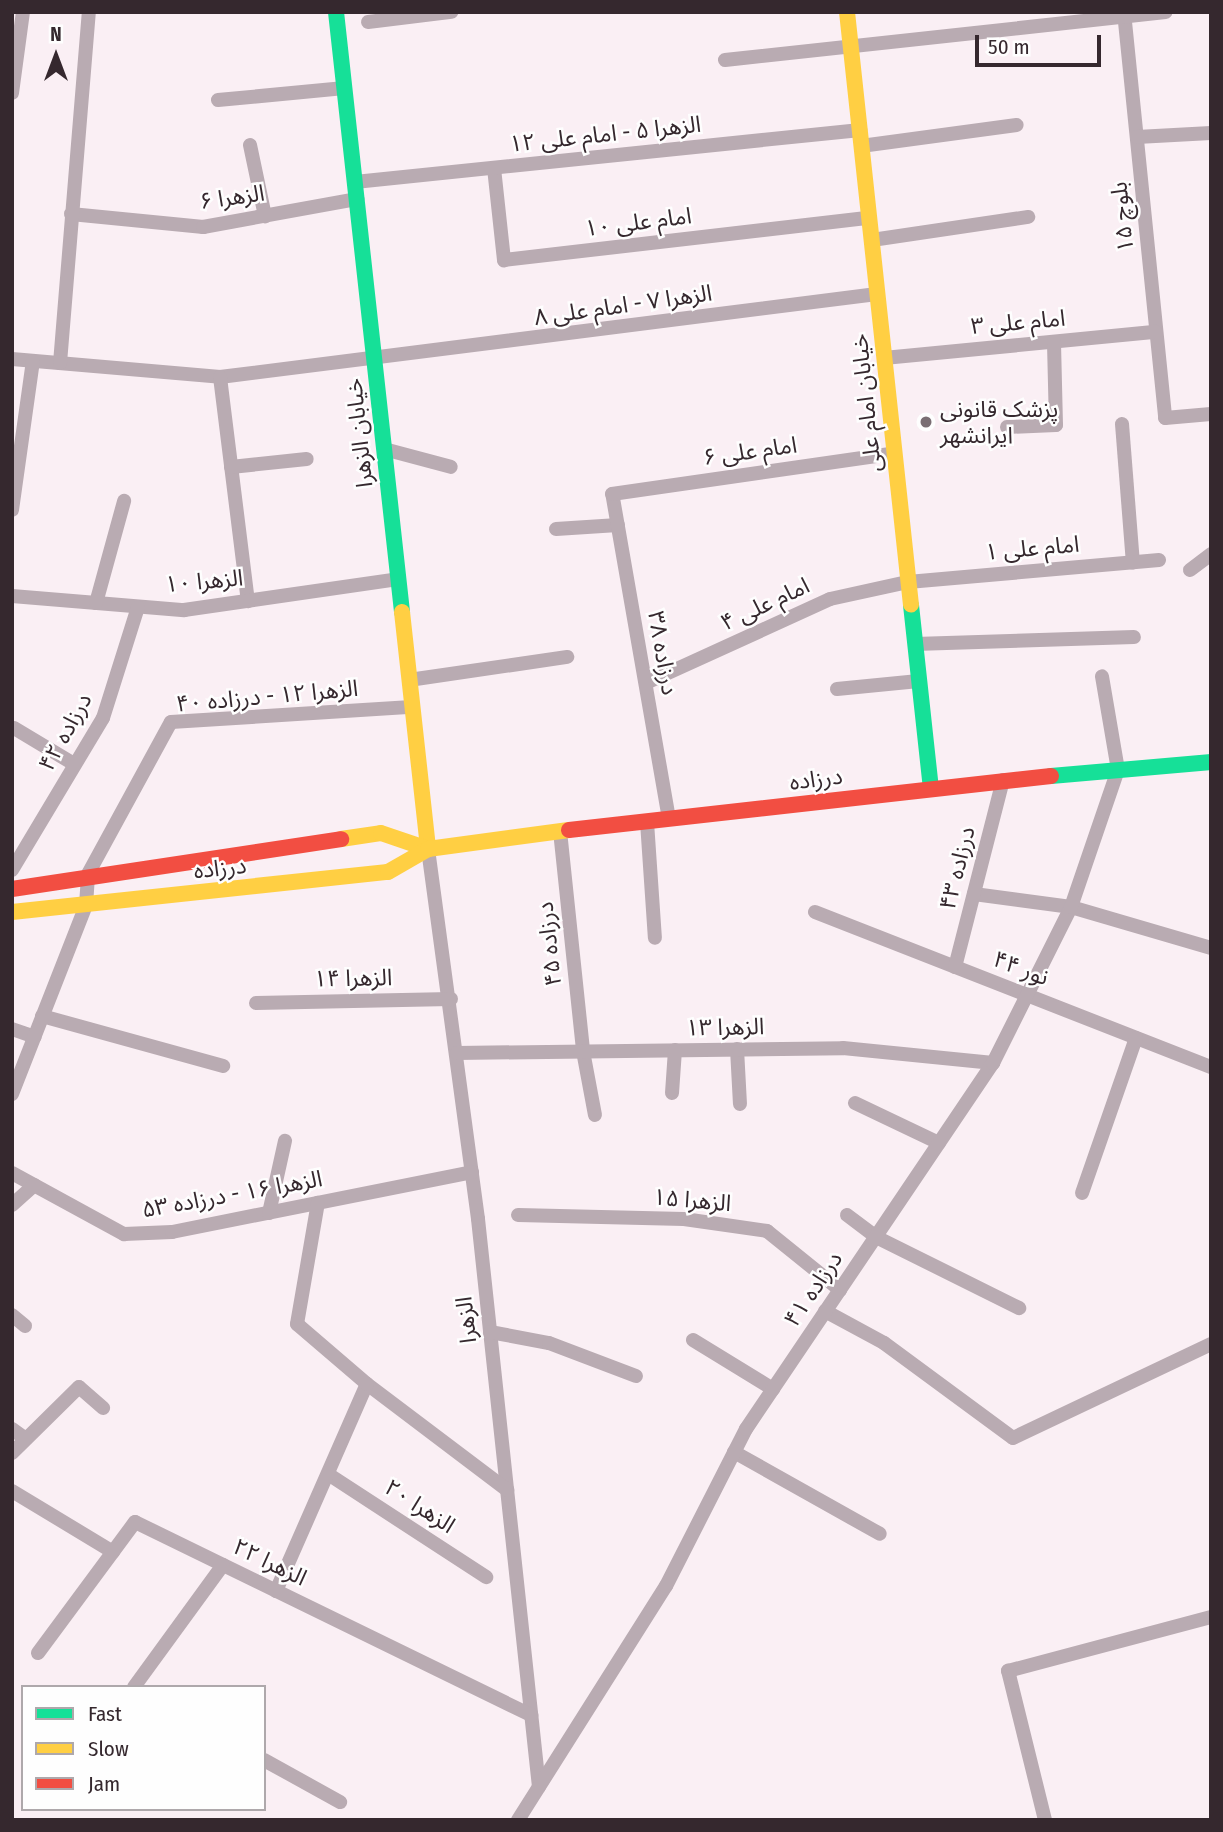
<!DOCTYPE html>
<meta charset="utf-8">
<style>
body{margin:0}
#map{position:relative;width:1223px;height:1832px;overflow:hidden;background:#faeff4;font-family:"Fira Sans Condensed","Noto Sans Arabic",sans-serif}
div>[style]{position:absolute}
.street>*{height:14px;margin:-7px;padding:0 7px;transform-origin:7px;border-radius:7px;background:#b9abb2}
.fast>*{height:16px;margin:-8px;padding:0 8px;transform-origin:8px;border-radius:8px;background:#16e098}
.slow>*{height:16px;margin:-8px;padding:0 8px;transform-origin:8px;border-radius:8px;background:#ffcf43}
.jam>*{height:16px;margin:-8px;padding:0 8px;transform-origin:8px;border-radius:8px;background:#f24e42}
.dots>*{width:19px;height:19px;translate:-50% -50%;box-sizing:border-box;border:4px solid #fefefe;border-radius:50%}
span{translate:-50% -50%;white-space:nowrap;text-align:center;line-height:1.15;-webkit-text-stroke:5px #fefefe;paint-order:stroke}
.street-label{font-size:23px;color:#35282e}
.poi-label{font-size:23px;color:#35282e}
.left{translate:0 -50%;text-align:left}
.frame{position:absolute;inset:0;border:14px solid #35282e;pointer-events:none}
.legend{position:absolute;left:21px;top:1685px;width:245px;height:126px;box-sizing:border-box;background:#fefefe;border:2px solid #aea8ab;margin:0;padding:9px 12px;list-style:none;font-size:21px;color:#35282e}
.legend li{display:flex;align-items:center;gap:14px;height:35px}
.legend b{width:35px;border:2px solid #aea8ab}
.north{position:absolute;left:21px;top:21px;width:70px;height:70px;-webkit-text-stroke:5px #fefefe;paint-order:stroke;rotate:0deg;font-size:19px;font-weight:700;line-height:28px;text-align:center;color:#35282e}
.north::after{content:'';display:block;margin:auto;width:24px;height:32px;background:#35282e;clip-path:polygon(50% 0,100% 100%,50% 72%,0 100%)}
.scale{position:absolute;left:975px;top:35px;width:126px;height:32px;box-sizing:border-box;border:4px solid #35282e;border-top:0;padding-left:9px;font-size:21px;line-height:24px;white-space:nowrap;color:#35282e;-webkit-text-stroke:5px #fefefe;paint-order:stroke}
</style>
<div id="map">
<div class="street">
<div style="left:1124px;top:12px;width:408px;rotate:84.2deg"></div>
<div style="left:1165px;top:418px;width:46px;rotate:-5deg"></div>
<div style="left:368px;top:22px;width:84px;rotate:-6.9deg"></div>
<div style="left:725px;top:60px;width:443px;rotate:-6.2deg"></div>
<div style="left:12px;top:93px;width:82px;rotate:-82.3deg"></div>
<div style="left:218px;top:100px;width:127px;rotate:-5.4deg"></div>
<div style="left:1137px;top:137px;width:74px;rotate:-3.1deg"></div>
<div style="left:250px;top:145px;width:73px;rotate:78.1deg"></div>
<div style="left:861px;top:146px;width:157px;rotate:-7.7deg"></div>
<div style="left:494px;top:168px;width:93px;rotate:83.8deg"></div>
<div style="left:504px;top:260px;width:367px;rotate:-6.6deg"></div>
<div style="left:355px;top:182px;width:508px;rotate:-5.88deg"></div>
<div style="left:71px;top:214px;width:133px;rotate:5.6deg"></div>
<div style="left:203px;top:227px;width:157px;rotate:-10.3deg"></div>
<div style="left:872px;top:240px;width:158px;rotate:-8.4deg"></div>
<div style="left:884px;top:358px;width:273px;rotate:-5.5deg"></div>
<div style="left:12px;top:359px;width:209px;rotate:4.9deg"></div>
<div style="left:220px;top:377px;width:662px;rotate:-7.2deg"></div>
<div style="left:60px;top:363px;width:352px;rotate:-85.3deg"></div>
<div style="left:220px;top:377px;width:226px;rotate:82.9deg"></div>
<div style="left:1122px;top:424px;width:139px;rotate:85.5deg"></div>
<div style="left:1007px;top:427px;width:49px;rotate:-2.3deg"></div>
<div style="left:1056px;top:425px;width:83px;rotate:-91.4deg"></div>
<div style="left:384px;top:449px;width:69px;rotate:15deg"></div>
<div style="left:231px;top:467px;width:76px;rotate:-6deg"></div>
<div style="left:12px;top:510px;width:150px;rotate:-82deg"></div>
<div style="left:556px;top:529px;width:62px;rotate:-3.7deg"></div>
<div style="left:1190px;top:570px;width:26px;rotate:-37deg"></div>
<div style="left:12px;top:596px;width:173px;rotate:4.7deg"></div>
<div style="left:184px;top:610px;width:216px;rotate:-8.2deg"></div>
<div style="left:96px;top:603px;width:106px;rotate:-74.6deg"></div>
<div style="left:915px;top:644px;width:219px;rotate:-1.8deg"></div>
<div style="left:409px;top:680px;width:160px;rotate:-8.3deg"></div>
<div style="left:646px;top:683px;width:202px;rotate:-24.5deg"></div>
<div style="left:830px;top:599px;width:80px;rotate:-12.3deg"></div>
<div style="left:908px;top:582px;width:252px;rotate:-5deg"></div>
<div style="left:837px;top:689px;width:82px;rotate:-5.6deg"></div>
<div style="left:14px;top:728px;width:70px;rotate:31deg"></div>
<div style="left:669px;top:819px;width:330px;rotate:-99.9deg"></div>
<div style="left:612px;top:494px;width:286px;rotate:-8.2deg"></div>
<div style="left:647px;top:822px;width:116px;rotate:86.1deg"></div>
<div style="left:560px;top:831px;width:221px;rotate:84deg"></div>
<div style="left:583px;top:1051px;width:65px;rotate:79.4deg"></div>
<div style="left:428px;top:849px;width:373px;rotate:82.3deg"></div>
<div style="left:478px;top:1219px;width:571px;rotate:83.87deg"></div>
<div style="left:12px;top:870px;width:177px;rotate:-59.1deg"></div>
<div style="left:103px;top:718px;width:116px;rotate:-72.5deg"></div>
<div style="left:974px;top:894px;width:98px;rotate:7.6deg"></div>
<div style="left:1071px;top:907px;width:146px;rotate:16.3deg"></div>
<div style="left:815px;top:912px;width:425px;rotate:21.4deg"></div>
<div style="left:955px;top:967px;width:193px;rotate:-75.6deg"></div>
<div style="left:256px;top:1003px;width:195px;rotate:-1.2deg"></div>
<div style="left:42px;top:1016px;width:188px;rotate:15.4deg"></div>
<div style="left:12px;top:1029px;width:24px;rotate:19deg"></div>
<div style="left:737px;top:1049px;width:55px;rotate:86.9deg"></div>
<div style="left:457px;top:1053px;width:386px;rotate:-0.7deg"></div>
<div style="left:843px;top:1048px;width:151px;rotate:5.7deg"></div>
<div style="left:672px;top:1093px;width:43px;rotate:-86deg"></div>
<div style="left:12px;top:1094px;width:203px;rotate:-68.6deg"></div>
<div style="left:86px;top:905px;width:31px;rotate:-86deg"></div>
<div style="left:88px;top:874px;width:173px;rotate:-61.4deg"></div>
<div style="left:171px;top:722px;width:241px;rotate:-3.6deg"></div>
<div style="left:855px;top:1103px;width:93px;rotate:25.5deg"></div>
<div style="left:12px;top:1173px;width:128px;rotate:28.6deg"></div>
<div style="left:124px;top:1234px;width:48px;rotate:-2.4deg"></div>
<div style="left:172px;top:1232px;width:306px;rotate:-11.3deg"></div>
<div style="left:1082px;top:1193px;width:164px;rotate:-70.8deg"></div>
<div style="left:12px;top:1205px;width:30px;rotate:-42deg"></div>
<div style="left:269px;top:1213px;width:74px;rotate:-77.5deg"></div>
<div style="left:518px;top:1215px;width:166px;rotate:1.4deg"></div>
<div style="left:684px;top:1219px;width:84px;rotate:8.2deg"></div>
<div style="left:767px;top:1231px;width:94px;rotate:38.9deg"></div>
<div style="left:847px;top:1215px;width:36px;rotate:37deg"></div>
<div style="left:876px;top:1237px;width:160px;rotate:26.4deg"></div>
<div style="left:825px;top:1311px;width:67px;rotate:28.5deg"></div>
<div style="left:884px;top:1343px;width:160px;rotate:36.4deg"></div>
<div style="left:1013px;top:1438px;width:219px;rotate:-25.4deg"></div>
<div style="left:12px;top:1315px;width:17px;rotate:40deg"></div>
<div style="left:490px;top:1332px;width:60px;rotate:10.6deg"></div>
<div style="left:549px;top:1343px;width:93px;rotate:20.8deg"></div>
<div style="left:693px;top:1340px;width:94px;rotate:31.5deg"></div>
<div style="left:367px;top:1384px;width:176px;rotate:37.1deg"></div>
<div style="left:12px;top:1429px;width:17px;rotate:36deg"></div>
<div style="left:734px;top:1452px;width:167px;rotate:29.3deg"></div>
<div style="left:12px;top:1453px;width:94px;rotate:-44.6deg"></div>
<div style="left:79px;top:1387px;width:32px;rotate:41deg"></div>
<div style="left:328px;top:1474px;width:189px;rotate:33.1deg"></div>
<div style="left:12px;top:1491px;width:118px;rotate:31.1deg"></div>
<div style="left:276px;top:1591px;width:226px;rotate:-66.3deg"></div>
<div style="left:367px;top:1384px;width:92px;rotate:-139.4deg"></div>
<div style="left:297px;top:1324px;width:123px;rotate:-80.2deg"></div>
<div style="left:38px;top:1653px;width:163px;rotate:-53.5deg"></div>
<div style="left:135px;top:1522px;width:441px;rotate:26deg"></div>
<div style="left:134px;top:1687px;width:151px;rotate:-53.9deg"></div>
<div style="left:264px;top:1760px;width:87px;rotate:28.9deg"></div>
<div style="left:518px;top:1820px;width:277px;rotate:-57.7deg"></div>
<div style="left:666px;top:1586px;width:176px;rotate:-63deg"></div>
<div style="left:746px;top:1429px;width:442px;rotate:-56deg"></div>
<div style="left:993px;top:1063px;width:174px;rotate:-63.4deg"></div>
<div style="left:1071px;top:907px;width:145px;rotate:-71.1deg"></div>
<div style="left:1118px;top:770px;width:95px;rotate:-99.7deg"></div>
<div style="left:1045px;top:1820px;width:154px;rotate:-103.9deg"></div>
<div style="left:1008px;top:1671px;width:210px;rotate:-14.9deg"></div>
</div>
<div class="fast">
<div style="left:336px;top:12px;width:604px;rotate:83.72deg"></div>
<div style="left:911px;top:605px;width:185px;rotate:83.8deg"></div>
<div style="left:1051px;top:776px;width:161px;rotate:-5deg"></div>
</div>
<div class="slow">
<div style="left:847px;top:12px;width:596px;rotate:83.84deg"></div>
<div style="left:402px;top:612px;width:238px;rotate:83.7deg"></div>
<div style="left:341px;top:839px;width:40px;rotate:-8.5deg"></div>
<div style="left:381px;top:833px;width:50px;rotate:18.8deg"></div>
<div style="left:12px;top:912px;width:378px;rotate:-6.1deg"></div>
<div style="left:388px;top:872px;width:46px;rotate:-29.9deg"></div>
<div style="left:428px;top:849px;width:142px;rotate:-7.7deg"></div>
</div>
<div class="jam">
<div style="left:569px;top:830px;width:485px;rotate:-6.4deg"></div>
<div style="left:12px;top:889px;width:333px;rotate:-8.6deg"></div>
</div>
<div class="dots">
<div style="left:926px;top:422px;background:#7a6e73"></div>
</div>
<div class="street-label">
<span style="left:605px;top:134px;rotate:-6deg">الزهرا ۵ - امام علی ۱۲</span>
<span style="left:232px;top:197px;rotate:-8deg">الزهرا ۶</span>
<span style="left:1122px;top:217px;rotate:-96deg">بلوچ ۱۵</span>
<span style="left:638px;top:222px;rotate:-7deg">امام علی ۱۰</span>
<span style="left:623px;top:305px;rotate:-8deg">الزهرا ۷ - امام علی ۸</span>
<span style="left:1018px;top:322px;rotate:-5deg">امام علی ۳</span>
<span style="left:866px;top:403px;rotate:-96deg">خیابان امام علی</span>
<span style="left:359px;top:433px;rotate:-96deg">خیابان الزهرا</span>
<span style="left:750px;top:451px;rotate:-8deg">امام علی ۶</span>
<span style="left:1032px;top:548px;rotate:-5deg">امام علی ۱</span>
<span style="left:204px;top:581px;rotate:-5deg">الزهرا ۱۰</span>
<span style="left:765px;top:604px;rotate:-25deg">امام علی ۴</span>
<span style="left:663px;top:653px;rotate:80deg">درزاده ۳۸</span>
<span style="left:267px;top:696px;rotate:-5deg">الزهرا ۱۲ - درزاده ۴۰</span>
<span style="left:65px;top:732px;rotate:-61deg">درزاده ۴۲</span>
<span style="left:816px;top:779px;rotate:-7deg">درزاده</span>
<span style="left:220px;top:868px;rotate:-6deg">درزاده</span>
<span style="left:957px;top:868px;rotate:-76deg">درزاده ۴۳</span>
<span style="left:549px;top:944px;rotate:-96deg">درزاده ۴۵</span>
<span style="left:1021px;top:968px;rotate:21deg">نور ۴۴</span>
<span style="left:353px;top:978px;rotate:-1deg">الزهرا ۱۴</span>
<span style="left:725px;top:1027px;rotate:-1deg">الزهرا ۱۳</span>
<span style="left:232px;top:1194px;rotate:-10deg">الزهرا ۱۶ - درزاده ۵۳</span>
<span style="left:692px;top:1200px;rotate:5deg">الزهرا ۱۵</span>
<span style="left:813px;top:1289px;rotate:-56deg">درزاده ۴۱</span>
<span style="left:466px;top:1320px;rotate:-96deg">الزهرا</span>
<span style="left:420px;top:1506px;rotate:33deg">الزهرا ۲۰</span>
<span style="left:270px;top:1562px;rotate:26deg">الزهرا ۲۲</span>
</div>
<div class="poi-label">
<span class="left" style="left:940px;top:422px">پزشک قانونی<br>ایرانشهر</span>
</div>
<div class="frame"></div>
<ul class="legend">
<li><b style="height:9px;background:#16e098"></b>Fast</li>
<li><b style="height:9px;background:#ffcf43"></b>Slow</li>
<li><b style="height:9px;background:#f24e42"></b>Jam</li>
</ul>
<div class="north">N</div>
<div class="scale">50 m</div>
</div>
